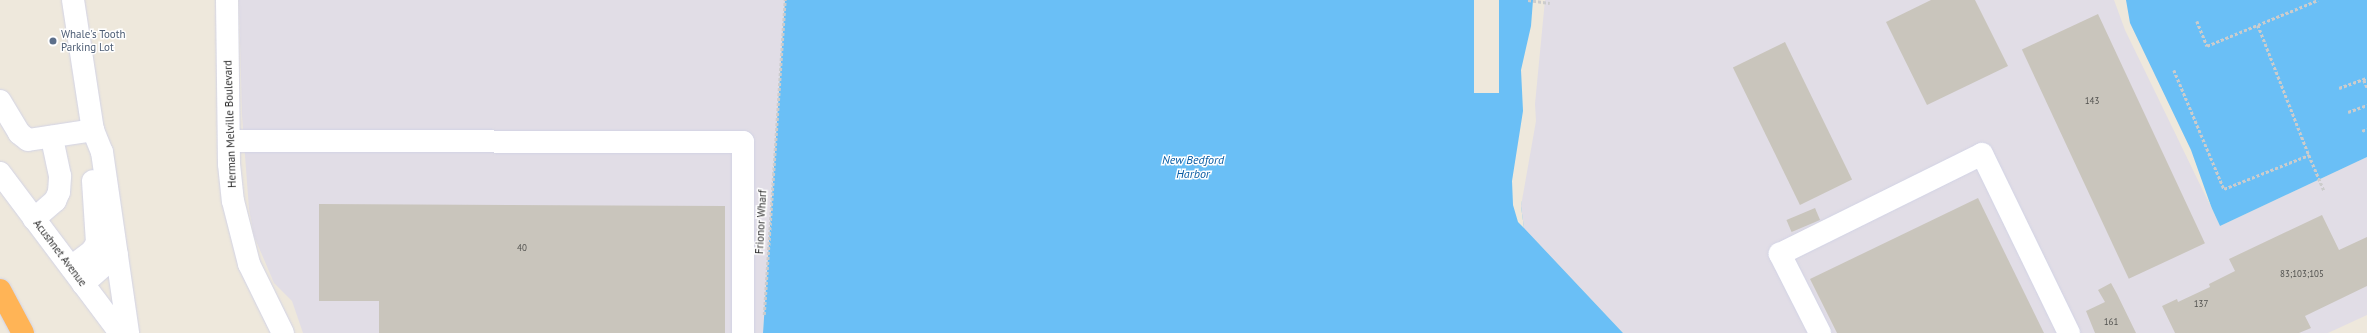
<!DOCTYPE html>
<style>
body{margin:0}
#map{position:relative;width:2367px;height:333px;overflow:hidden;background:#eee8dc;font-family:"PT Sans",sans-serif}
div>[style]{position:absolute}
.industrial>*{inset:0;background:#e1dde6}
.water>*{inset:0;background:#6abff6}
.pier>*{inset:0;background:#eee8dc;transform-origin:0 0}
.building>*{inset:0;background:#c9c5bc;transform-origin:0 0}
.path>*{height:2.5px;margin-top:-1.25px;transform-origin:0;background:repeating-linear-gradient(90deg,#ccc 0 3px,transparent 0 5px)}
.roads{filter:drop-shadow(0 0 1px #d2d3e5) drop-shadow(0 0 1px #d2d3e5)}
.minor>*{height:22px;margin:-11px;padding:0 11px;transform-origin:11px;border-radius:11px;background:#fff}
.highway>*{height:22px;margin:-11px;padding:0 11px;transform-origin:11px;border-radius:11px;background:#ffb456}
.dots>*{width:11px;height:11px;translate:-50% -50%;box-sizing:border-box;border:2px solid #fff;border-radius:50%}
span{translate:-50% -50%;white-space:nowrap;text-align:center;line-height:1.15;-webkit-text-stroke:3px #fff;paint-order:stroke}
.number-label{font-size:9px;color:#52524f}
.number-label span{-webkit-text-stroke-width:0}
.service-label{font-size:11px;color:#4e5e75}
.left{translate:0 -50%;text-align:left}
.street-label{font-size:11px;color:#2b2b2b}
.water-label{font-size:12px;color:#065ba4;font-style:italic}
</style>
<div id="map">
<div class="industrial">
<div style="clip-path:polygon(239px 0,785px 0,763px 333px,303px 333px,292px 301px,274px 283px,254px 236px,249px 209px,242px 115px)"></div>
<div style="clip-path:polygon(1544px 0,2116px 0,2156px 92px,2220px 226px,2367px 157px,2367px 315px,2328px 333px,1623px 333px,1524px 228px,1521px 206px)"></div>
</div>
<div class="water">
<div style="clip-path:polygon(785px 0,1543px 0,1521px 206px,1524px 228px,1623px 333px,763px 333px)"></div>
<div style="clip-path:polygon(2116px 0,2367px 0,2367px 157px,2220px 226px)"></div>
</div>
<div class="pier">
<div style="left:1474px;top:0;width:25px;height:93px"></div>
<div style="clip-path:polygon(1533px 0,1545px 0,1535px 104px,1536px 121px,1521px 206px,1524px 228px,1518px 222px,1513px 205px,1512px 181px,1523px 111px,1521px 70px,1531px 26px)"></div>
<div style="clip-path:polygon(2114px 0,2126px 0,2130px 23px,2191px 150px,2212px 209px,2125px 30px)"></div>
</div>
<div class="building">
<div style="clip-path:polygon(1931px 0,1975px 0,2008px 66px,1927px 105px,1886px 22px)"></div>
<div style="left:2098px;top:14px;width:253px;height:84px;rotate:65deg"></div>
<div style="left:1785px;top:42px;width:153px;height:58px;rotate:64deg"></div>
<div style="clip-path:polygon(1978px 198px,2044px 333px,1837px 333px,1810px 279px)"></div>
<div style="clip-path:polygon(319px 204px,725px 206px,725px 333px,379px 333px,379px 301px,319px 301px)"></div>
<div style="left:1815px;top:208px;width:13px;height:31px;rotate:67deg"></div>
<div style="clip-path:polygon(2322px 215px,2339px 250px,2367px 237px,2367px 286px,2305px 316px,2311px 328px,2299px 333px,2175px 333px,2162px 306px,2177px 299px,2178px 302px,2210px 287px,2209px 284px,2235px 271px,2229px 259px)"></div>
<div style="clip-path:polygon(2111px 283px,2117px 294px,2136px 333px,2095px 333px,2086px 311px,2105px 302px,2098px 290px)"></div>
</div>
<div class="path">
<div style="left:1528px;top:0;width:22px;rotate:8deg"></div>
<div style="left:2197px;top:21px;width:27px;rotate:68deg"></div>
<div style="left:2207px;top:46px;width:120px;rotate:-22.5deg"></div>
<div style="left:2258px;top:25px;width:140px;rotate:68.6deg"></div>
<div style="left:2174px;top:70px;width:129px;rotate:67.2deg"></div>
<div style="left:2224px;top:189px;width:92px;rotate:-21.8deg"></div>
<div style="left:2309px;top:155px;width:38px;rotate:67deg"></div>
<div style="left:2364px;top:80px;width:8px;rotate:67deg"></div>
<div style="left:2339px;top:88px;width:30px;rotate:-20deg"></div>
<div style="left:2348px;top:112px;width:20px;rotate:-20deg"></div>
<div style="left:2362px;top:131px;width:5px;rotate:-22deg"></div>
<div style="left:764px;top:315px;width:316px;rotate:-86.2deg"></div>
</div>
<div class="roads">
<div class="minor">
<div style="left:73px;top:0;width:132px;rotate:81.3deg"></div>
<div style="left:93px;top:130px;width:24px;rotate:68deg"></div>
<div style="left:102px;top:152px;width:183px;rotate:81.8deg"></div>
<div style="left:227px;top:0;width:164px;rotate:89.3deg"></div>
<div style="left:229px;top:164px;width:37px;rotate:84deg"></div>
<div style="left:233px;top:201px;width:65px;rotate:75.7deg"></div>
<div style="left:249px;top:264px;width:77px;rotate:63.8deg"></div>
<div style="left:0;top:101px;width:37px;rotate:59deg"></div>
<div style="left:19px;top:133px;width:11px;rotate:38deg"></div>
<div style="left:28px;top:140px;width:66px;rotate:-8.7deg"></div>
<div style="left:229px;top:141px;width:514px;rotate:0.11deg"></div>
<div style="left:743px;top:142px;width:191px;rotate:90deg"></div>
<div style="left:0;top:173px;width:200px;rotate:53.1deg"></div>
<div style="left:34px;top:219px;width:28px;rotate:-41deg"></div>
<div style="left:55px;top:201px;width:10px;rotate:-66deg"></div>
<div style="left:59px;top:192px;width:16px;rotate:-86deg"></div>
<div style="left:60px;top:176px;width:40px;rotate:-102deg"></div>
<div style="left:71px;top:267px;width:26px;rotate:-37deg"></div>
<div style="left:92px;top:251px;width:9px;rotate:-58deg"></div>
<div style="left:97px;top:243px;width:62px;rotate:-93.7deg"></div>
<div style="left:83px;top:284px;width:45px;rotate:-41.4deg"></div>
<div style="left:1820px;top:333px;width:89px;rotate:-116.9deg"></div>
<div style="left:1780px;top:254px;width:225px;rotate:-26.3deg"></div>
<div style="left:1982px;top:154px;width:199px;rotate:64.1deg"></div>
</div>
<div class="highway">
<div style="left:0;top:290px;width:49px;rotate:61.9deg"></div>
</div>
</div>
<div class="dots">
<div style="left:53px;top:41px;background:#5c6f8a"></div>
</div>
<div class="number-label">
<span style="left:2092px;top:101px">143</span>
<span style="left:522px;top:248px">40</span>
<span style="left:2302px;top:274px">83;103;105</span>
<span style="left:2201px;top:304px">137</span>
<span style="left:2111px;top:322px">161</span>
</div>
<div class="service-label">
<span class="left" style="left:61px;top:41px">Whale's Tooth<br>Parking Lot</span>
</div>
<div class="street-label">
<span style="left:230px;top:124px;rotate:-92deg">Herman Melville Boulevard</span>
<span style="left:761px;top:222px;rotate:-87deg">Frionor Wharf</span>
<span style="left:60px;top:253px;rotate:53deg">Acushnet Avenue</span>
</div>
<div class="water-label">
<span style="left:1193px;top:167px">New Bedford<br>Harbor</span>
</div>
</div>
